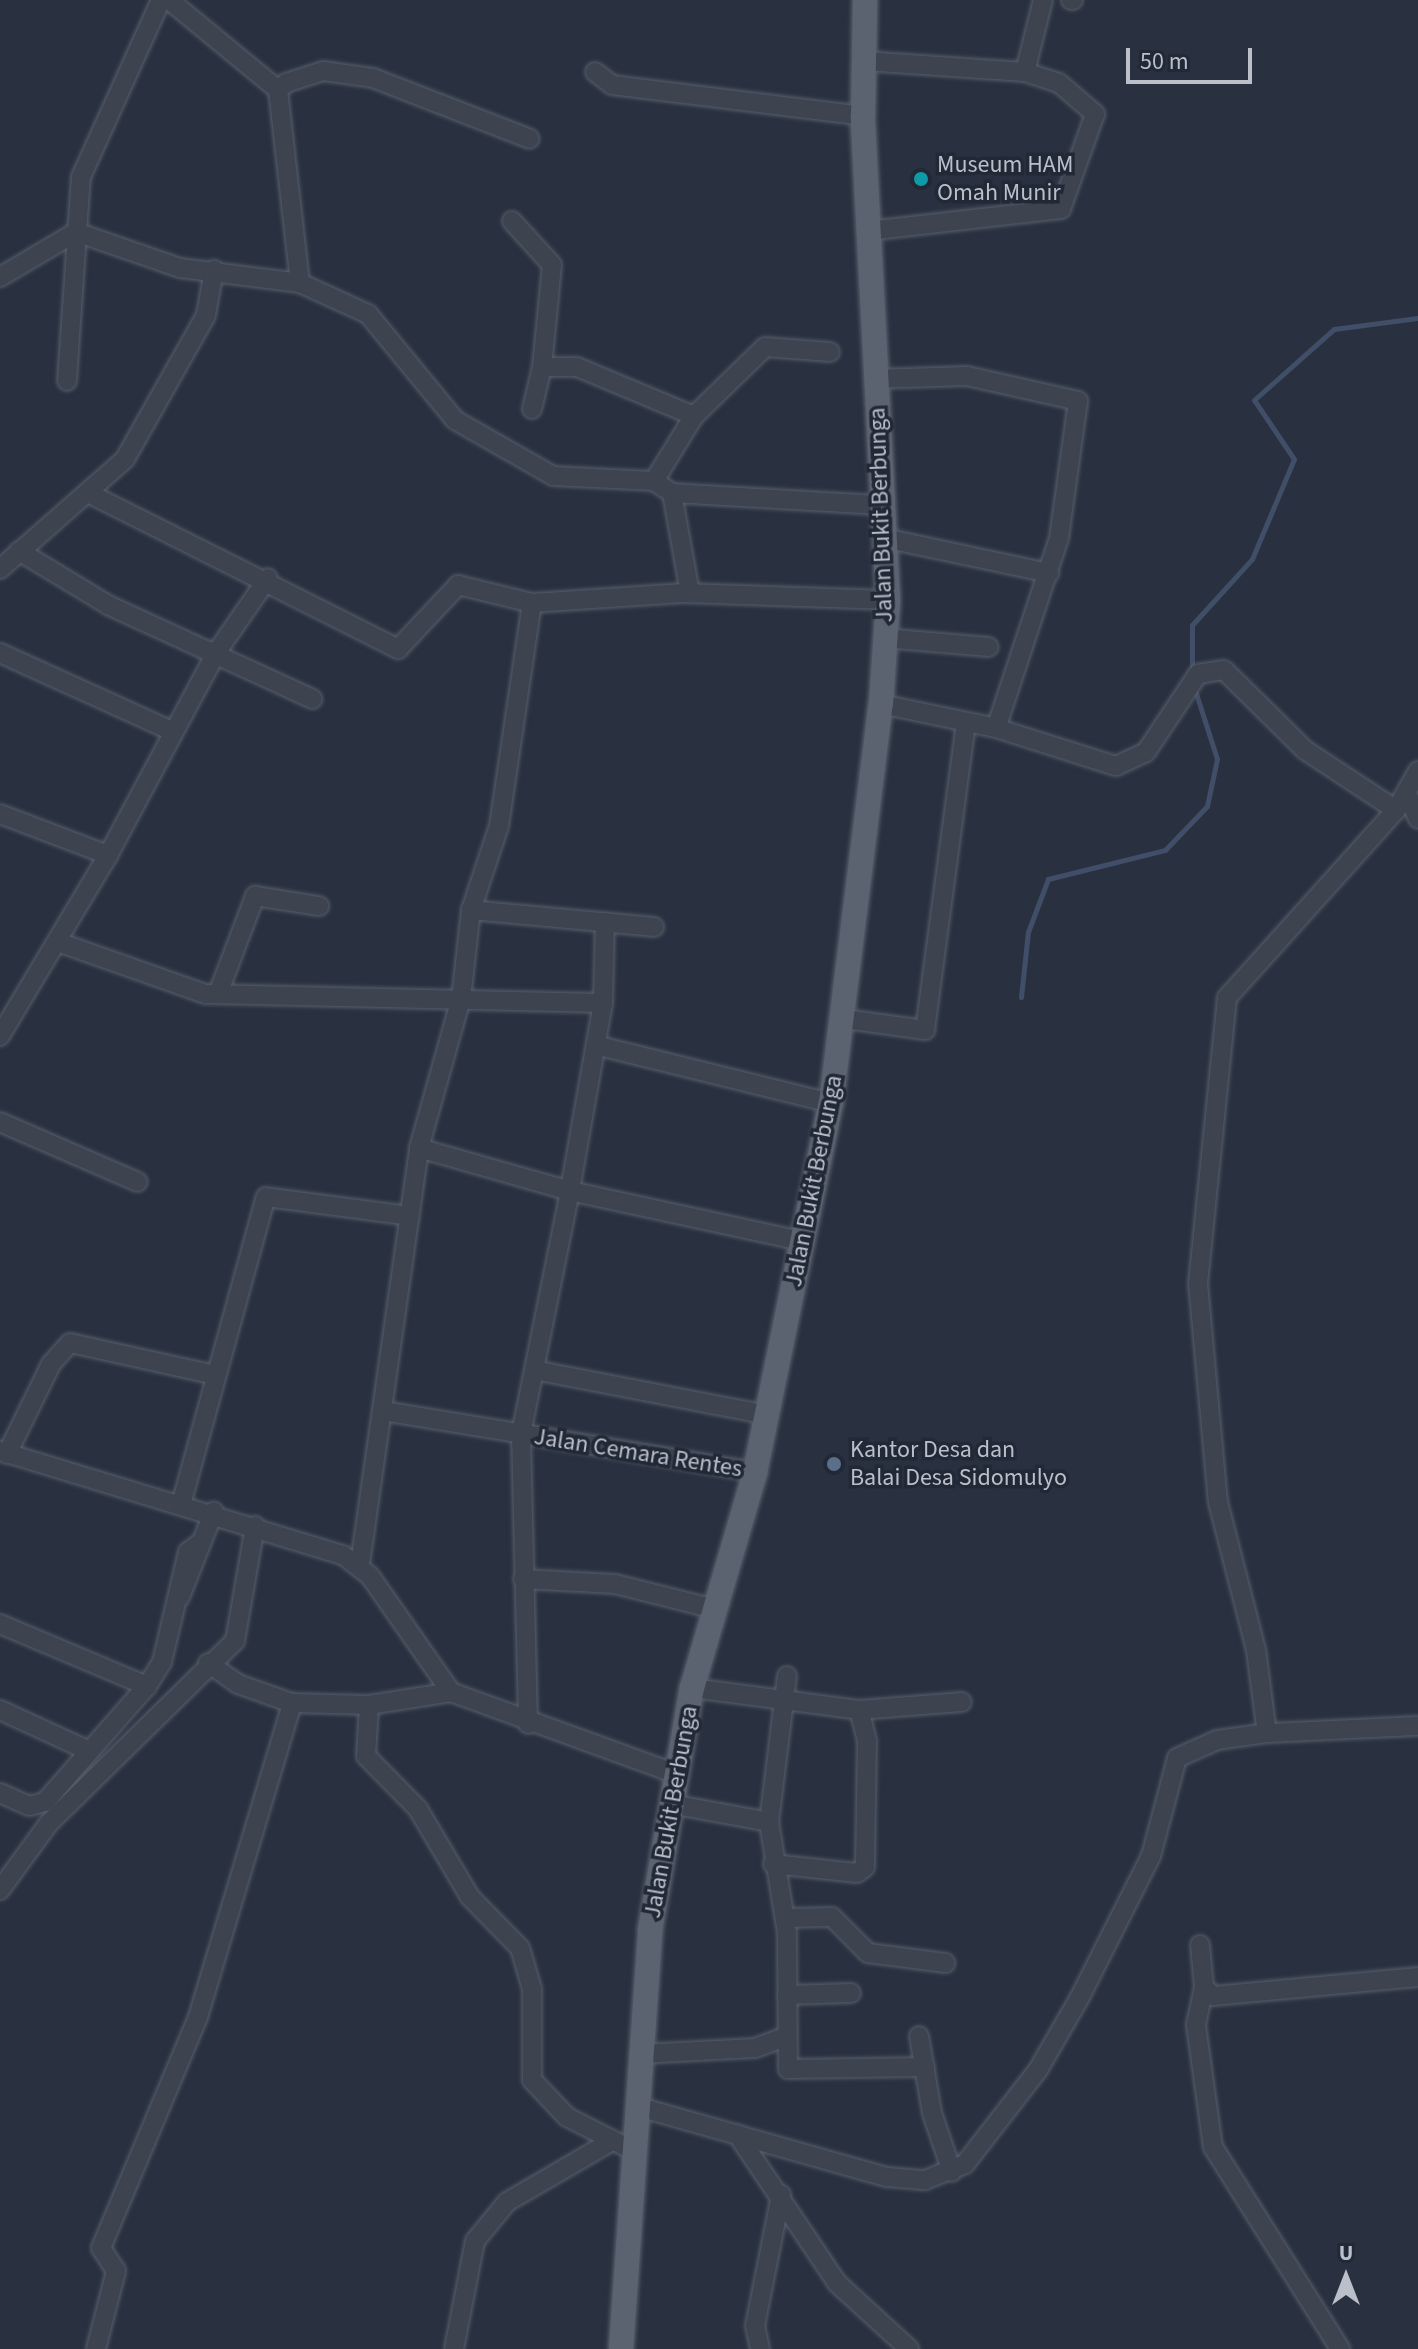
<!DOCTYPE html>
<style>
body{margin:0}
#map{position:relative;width:1418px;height:2349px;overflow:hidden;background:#293140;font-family:"Source Sans 3",sans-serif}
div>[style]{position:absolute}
.stream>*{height:5px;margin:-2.5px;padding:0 2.5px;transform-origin:2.5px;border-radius:2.5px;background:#414e68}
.roads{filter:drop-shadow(0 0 2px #585f6b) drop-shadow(0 0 2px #585f6b)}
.minor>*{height:18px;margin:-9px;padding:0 9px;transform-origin:9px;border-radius:9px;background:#3d4450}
.major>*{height:24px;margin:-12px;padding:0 12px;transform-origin:12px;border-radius:12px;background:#5c6370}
.dots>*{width:22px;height:22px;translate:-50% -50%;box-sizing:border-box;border:4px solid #222936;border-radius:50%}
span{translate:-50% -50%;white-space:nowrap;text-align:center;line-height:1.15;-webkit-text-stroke:7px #222936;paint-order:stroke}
.poi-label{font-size:24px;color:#babfca}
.left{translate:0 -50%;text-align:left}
.street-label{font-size:24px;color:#babfca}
.north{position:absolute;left:1306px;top:2237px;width:80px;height:80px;-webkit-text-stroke:6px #222936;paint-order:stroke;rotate:0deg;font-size:22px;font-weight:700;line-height:32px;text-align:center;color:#babfca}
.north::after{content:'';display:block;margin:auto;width:28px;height:36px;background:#babfca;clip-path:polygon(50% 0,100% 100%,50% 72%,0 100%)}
.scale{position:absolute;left:1126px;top:48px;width:126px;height:36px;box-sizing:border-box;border:4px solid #babfca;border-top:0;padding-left:10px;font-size:24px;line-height:28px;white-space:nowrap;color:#babfca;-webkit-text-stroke:6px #222936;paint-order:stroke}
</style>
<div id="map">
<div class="stream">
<div style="left:1192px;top:672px;width:47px;rotate:-90deg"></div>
<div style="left:1192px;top:625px;width:89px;rotate:-47.7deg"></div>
<div style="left:1252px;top:559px;width:108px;rotate:-67.2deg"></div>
<div style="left:1294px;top:459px;width:71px;rotate:-124.1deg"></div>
<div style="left:1254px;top:400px;width:107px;rotate:-41.6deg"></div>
<div style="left:1334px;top:329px;width:85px;rotate:-7.5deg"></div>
<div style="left:1021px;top:997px;width:65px;rotate:-83.9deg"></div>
<div style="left:1028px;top:932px;width:57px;rotate:-69.3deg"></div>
<div style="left:1048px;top:879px;width:121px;rotate:-13.9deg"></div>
<div style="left:1165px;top:850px;width:61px;rotate:-46.3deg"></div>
<div style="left:1207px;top:806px;width:48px;rotate:-78deg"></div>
<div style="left:1217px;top:759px;width:72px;rotate:-107.7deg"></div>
</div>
<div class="roads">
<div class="minor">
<div style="left:169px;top:0;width:141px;rotate:39.5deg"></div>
<div style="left:1071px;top:0;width:2px"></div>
<div style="left:864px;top:61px;width:161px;rotate:3.9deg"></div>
<div style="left:1025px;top:72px;width:36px;rotate:18deg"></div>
<div style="left:1059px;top:83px;width:48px;rotate:40.7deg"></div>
<div style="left:1095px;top:114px;width:101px;rotate:109.7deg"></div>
<div style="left:1061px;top:209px;width:194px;rotate:173.5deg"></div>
<div style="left:595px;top:72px;width:21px;rotate:37deg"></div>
<div style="left:612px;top:85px;width:253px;rotate:7deg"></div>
<div style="left:1025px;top:72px;width:74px;rotate:-76deg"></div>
<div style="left:512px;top:221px;width:59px;rotate:47.7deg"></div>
<div style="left:552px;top:265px;width:102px;rotate:95.6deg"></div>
<div style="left:542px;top:367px;width:35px"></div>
<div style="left:577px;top:367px;width:127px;rotate:22.7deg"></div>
<div style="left:0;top:277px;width:88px;rotate:-30.6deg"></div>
<div style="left:76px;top:232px;width:110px;rotate:19.1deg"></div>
<div style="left:180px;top:268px;width:121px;rotate:7.1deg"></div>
<div style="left:300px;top:283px;width:75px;rotate:24.5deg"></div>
<div style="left:368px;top:314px;width:137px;rotate:50.6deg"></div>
<div style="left:455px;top:420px;width:113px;rotate:29.7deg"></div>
<div style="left:553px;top:476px;width:101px;rotate:2.8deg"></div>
<div style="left:300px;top:283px;width:194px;rotate:-96.5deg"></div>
<div style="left:278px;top:90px;width:11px;rotate:-41deg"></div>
<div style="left:286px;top:83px;width:39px;rotate:-18deg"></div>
<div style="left:323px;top:71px;width:50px;rotate:8deg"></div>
<div style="left:373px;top:78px;width:168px;rotate:21.2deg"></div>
<div style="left:830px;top:352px;width:65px;rotate:-175.6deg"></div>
<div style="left:765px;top:347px;width:99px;rotate:135.8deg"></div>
<div style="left:694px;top:416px;width:76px;rotate:121.6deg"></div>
<div style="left:654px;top:481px;width:22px;rotate:34deg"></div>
<div style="left:672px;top:493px;width:211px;rotate:3.3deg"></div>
<div style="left:875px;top:379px;width:92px;rotate:-1.9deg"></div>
<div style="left:967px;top:376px;width:114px;rotate:12.7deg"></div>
<div style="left:1078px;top:401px;width:138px;rotate:97.9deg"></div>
<div style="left:1059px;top:538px;width:200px;rotate:108.3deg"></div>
<div style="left:67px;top:381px;width:204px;rotate:-86.1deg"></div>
<div style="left:81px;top:177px;width:194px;rotate:-65.7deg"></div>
<div style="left:532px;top:409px;width:43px;rotate:-76.6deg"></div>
<div style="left:672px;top:493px;width:102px;rotate:79.8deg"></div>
<div style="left:92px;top:495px;width:343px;rotate:26.7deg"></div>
<div style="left:398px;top:649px;width:88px;rotate:-46.8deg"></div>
<div style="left:458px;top:585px;width:76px;rotate:13.7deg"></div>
<div style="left:532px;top:603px;width:152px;rotate:-3.8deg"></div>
<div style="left:684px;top:593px;width:204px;rotate:2deg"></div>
<div style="left:884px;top:538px;width:169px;rotate:12deg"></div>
<div style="left:19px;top:551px;width:104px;rotate:31.2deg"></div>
<div style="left:108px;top:605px;width:225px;rotate:24.7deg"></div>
<div style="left:0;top:569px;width:167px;rotate:-41.3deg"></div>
<div style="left:125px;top:459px;width:165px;rotate:-60.6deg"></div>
<div style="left:206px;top:315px;width:46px;rotate:-79.9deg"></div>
<div style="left:884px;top:638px;width:105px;rotate:4.9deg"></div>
<div style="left:0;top:653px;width:189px;rotate:24.4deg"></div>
<div style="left:881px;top:704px;width:117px;rotate:11.8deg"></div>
<div style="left:996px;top:728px;width:126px;rotate:17.6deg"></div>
<div style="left:1116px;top:766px;width:33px;rotate:-25deg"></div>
<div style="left:1146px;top:752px;width:94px;rotate:-56.3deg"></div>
<div style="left:1198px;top:674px;width:26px;rotate:-9deg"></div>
<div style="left:1224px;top:670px;width:114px;rotate:44.6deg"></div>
<div style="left:1305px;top:750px;width:109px;rotate:33.4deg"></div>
<div style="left:1396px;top:810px;width:253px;rotate:132deg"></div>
<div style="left:1227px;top:998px;width:286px;rotate:95.8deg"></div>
<div style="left:1198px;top:1283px;width:220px;rotate:84.8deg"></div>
<div style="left:1218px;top:1502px;width:153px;rotate:75.6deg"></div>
<div style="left:1256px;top:1650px;width:84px;rotate:82.5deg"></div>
<div style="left:1267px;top:1733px;width:151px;rotate:-2.7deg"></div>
<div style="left:1407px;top:794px;width:27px;rotate:66deg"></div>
<div style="left:1396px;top:810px;width:45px;rotate:-60.6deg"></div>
<div style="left:0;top:814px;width:116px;rotate:20.8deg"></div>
<div style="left:471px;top:910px;width:184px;rotate:5.3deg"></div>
<div style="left:58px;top:942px;width:157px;rotate:19.4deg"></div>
<div style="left:206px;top:994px;width:397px;rotate:1.3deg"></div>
<div style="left:603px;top:1003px;width:191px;rotate:100deg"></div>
<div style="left:570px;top:1191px;width:236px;rotate:12.2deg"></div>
<div style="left:219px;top:991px;width:102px;rotate:-69.2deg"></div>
<div style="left:255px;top:896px;width:65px;rotate:8.9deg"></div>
<div style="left:603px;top:1003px;width:81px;rotate:-88.6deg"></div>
<div style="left:845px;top:1019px;width:81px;rotate:7.8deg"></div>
<div style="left:925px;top:1030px;width:309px;rotate:-82.4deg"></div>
<div style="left:0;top:1036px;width:206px;rotate:-59.1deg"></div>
<div style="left:106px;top:859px;width:234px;rotate:-61.9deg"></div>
<div style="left:216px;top:653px;width:91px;rotate:-55.3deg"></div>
<div style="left:599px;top:1046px;width:239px;rotate:13.8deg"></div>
<div style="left:0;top:1122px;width:150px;rotate:23.5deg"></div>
<div style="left:419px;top:1148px;width:157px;rotate:15.9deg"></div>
<div style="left:570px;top:1191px;width:249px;rotate:101.4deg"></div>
<div style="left:521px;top:1435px;width:289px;rotate:88.6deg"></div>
<div style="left:534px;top:1370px;width:238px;rotate:10.9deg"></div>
<div style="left:383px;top:1411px;width:377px;rotate:9.3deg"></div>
<div style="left:0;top:1451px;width:358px;rotate:16.9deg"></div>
<div style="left:343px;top:1555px;width:34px;rotate:38deg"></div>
<div style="left:370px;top:1576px;width:141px;rotate:55.1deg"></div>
<div style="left:451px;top:1692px;width:239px;rotate:20deg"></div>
<div style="left:7px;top:1454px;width:100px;rotate:-63.9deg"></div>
<div style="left:51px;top:1364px;width:28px;rotate:-48deg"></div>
<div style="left:70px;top:1343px;width:149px;rotate:12.4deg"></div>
<div style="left:182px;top:1501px;width:315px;rotate:-74.6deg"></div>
<div style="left:266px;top:1197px;width:145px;rotate:7.5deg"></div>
<div style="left:360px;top:1564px;width:420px;rotate:-81.9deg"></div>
<div style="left:419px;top:1148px;width:155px;rotate:-74.3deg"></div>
<div style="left:461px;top:999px;width:90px;rotate:-83.6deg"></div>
<div style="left:471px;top:910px;width:89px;rotate:-71.6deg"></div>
<div style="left:499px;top:826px;width:225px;rotate:-81.6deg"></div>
<div style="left:523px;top:1579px;width:92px;rotate:3.1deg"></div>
<div style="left:615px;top:1584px;width:103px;rotate:14deg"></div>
<div style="left:180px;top:1597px;width:92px;rotate:-68.4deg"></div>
<div style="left:0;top:1624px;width:160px;rotate:22.9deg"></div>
<div style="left:208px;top:1663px;width:37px;rotate:35deg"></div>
<div style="left:238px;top:1684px;width:57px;rotate:19.4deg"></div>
<div style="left:292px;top:1703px;width:77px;rotate:1.5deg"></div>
<div style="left:369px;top:1705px;width:83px;rotate:-9deg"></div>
<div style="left:787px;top:1676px;width:147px;rotate:97deg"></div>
<div style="left:769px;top:1822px;width:112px;rotate:80.8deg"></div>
<div style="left:787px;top:1933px;width:136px;rotate:89.6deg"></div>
<div style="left:788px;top:2069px;width:137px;rotate:-0.8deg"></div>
<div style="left:692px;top:1688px;width:168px;rotate:7.5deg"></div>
<div style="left:859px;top:1710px;width:103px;rotate:-4.4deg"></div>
<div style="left:369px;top:1705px;width:51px;rotate:93.4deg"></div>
<div style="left:366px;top:1756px;width:74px;rotate:45.5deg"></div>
<div style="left:418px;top:1809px;width:102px;rotate:59.4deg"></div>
<div style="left:470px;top:1897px;width:71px;rotate:45.6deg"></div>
<div style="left:520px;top:1948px;width:43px;rotate:73.7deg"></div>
<div style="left:532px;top:1989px;width:91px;rotate:90deg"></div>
<div style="left:532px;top:2080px;width:51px;rotate:46.6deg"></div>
<div style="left:567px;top:2117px;width:77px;rotate:26.9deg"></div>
<div style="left:0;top:1710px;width:98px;rotate:24.7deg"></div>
<div style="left:0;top:1793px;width:32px;rotate:24deg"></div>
<div style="left:29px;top:1806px;width:16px;rotate:-14deg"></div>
<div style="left:45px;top:1802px;width:154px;rotate:-48.7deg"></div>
<div style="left:147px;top:1686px;width:28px;rotate:-58deg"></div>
<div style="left:162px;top:1662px;width:113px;rotate:-76.7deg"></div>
<div style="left:188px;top:1552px;width:15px;rotate:-37deg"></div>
<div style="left:671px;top:1804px;width:100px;rotate:10.4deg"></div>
<div style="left:773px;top:1864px;width:84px;rotate:6.1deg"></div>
<div style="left:857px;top:1873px;width:10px;rotate:-37deg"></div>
<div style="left:865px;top:1867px;width:126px;rotate:-89.1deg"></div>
<div style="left:867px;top:1741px;width:32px;rotate:-104deg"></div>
<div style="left:0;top:1890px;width:83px;rotate:-53.8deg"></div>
<div style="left:49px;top:1823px;width:260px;rotate:-44.4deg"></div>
<div style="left:235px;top:1641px;width:117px;rotate:-80.1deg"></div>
<div style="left:785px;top:1918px;width:47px;rotate:-1.2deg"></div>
<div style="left:832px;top:1917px;width:51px;rotate:45deg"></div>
<div style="left:868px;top:1953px;width:78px;rotate:7.4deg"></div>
<div style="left:1200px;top:1945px;width:42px;rotate:84.6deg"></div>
<div style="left:1204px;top:1987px;width:13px;rotate:45deg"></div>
<div style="left:1213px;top:1996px;width:206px;rotate:-5.3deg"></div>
<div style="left:1204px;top:1987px;width:39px;rotate:102deg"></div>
<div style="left:1196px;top:2025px;width:123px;rotate:82.1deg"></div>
<div style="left:1213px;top:2147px;width:239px;rotate:57.8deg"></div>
<div style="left:787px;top:1995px;width:64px;rotate:-1.8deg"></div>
<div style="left:919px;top:2036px;width:78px;rotate:80.4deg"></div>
<div style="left:932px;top:2113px;width:62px;rotate:71.3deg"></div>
<div style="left:641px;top:2054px;width:114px;rotate:-3deg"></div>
<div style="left:755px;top:2048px;width:29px;rotate:-20deg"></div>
<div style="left:639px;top:2107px;width:258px;rotate:15.8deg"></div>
<div style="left:887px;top:2177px;width:38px;rotate:5deg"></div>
<div style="left:925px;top:2180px;width:43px;rotate:-21.8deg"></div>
<div style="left:965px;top:2164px;width:119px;rotate:-52.2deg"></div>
<div style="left:1038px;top:2070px;width:84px;rotate:-60.1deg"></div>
<div style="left:1080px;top:1997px;width:158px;rotate:-63.3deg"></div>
<div style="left:1151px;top:1856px;width:101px;rotate:-75.1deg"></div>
<div style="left:1177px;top:1758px;width:44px;rotate:-24.2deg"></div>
<div style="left:1217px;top:1740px;width:50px;rotate:-8deg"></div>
<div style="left:737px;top:2134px;width:179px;rotate:56.1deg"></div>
<div style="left:837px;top:2283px;width:98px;rotate:42.5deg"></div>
<div style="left:96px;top:2349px;width:81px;rotate:-75.6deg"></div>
<div style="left:116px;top:2271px;width:27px;rotate:-123deg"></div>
<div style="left:101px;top:2248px;width:251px;rotate:-67.2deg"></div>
<div style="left:198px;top:2017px;width:328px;rotate:-73.3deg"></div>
<div style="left:454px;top:2349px;width:110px;rotate:-79deg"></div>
<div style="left:475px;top:2241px;width:50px;rotate:-50.6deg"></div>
<div style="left:507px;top:2202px;width:121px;rotate:-30.2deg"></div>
<div style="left:760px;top:2349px;width:24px;rotate:-102deg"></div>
<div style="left:755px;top:2326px;width:134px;rotate:-78.8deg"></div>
</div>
<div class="major">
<div style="left:621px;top:2349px;width:420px;rotate:-86deg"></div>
<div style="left:650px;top:1930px;width:246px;rotate:-80.2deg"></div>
<div style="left:692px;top:1688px;width:225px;rotate:-73.7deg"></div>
<div style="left:755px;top:1472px;width:377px;rotate:-78.4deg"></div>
<div style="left:831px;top:1103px;width:402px;rotate:-82.9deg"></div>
<div style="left:881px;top:704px;width:104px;rotate:-86.1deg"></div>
<div style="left:888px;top:600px;width:485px;rotate:-93deg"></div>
<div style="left:863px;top:116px;width:116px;rotate:-89deg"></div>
</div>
</div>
<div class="dots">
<div style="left:921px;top:179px;background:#0f9aa8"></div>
<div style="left:834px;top:1464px;background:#5c6f8a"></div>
</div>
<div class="poi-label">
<span class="left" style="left:937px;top:179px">Museum HAM<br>Omah Munir</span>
<span class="left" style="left:850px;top:1464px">Kantor Desa dan<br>Balai Desa Sidomulyo</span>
</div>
<div class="street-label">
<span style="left:881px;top:515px;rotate:-92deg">Jalan Bukit Berbunga</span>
<span style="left:814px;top:1181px;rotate:-79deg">Jalan Bukit Berbunga</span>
<span style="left:638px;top:1453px;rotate:9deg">Jalan Cemara Rentes</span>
<span style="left:671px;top:1812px;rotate:-80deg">Jalan Bukit Berbunga</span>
</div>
<div class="north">U</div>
<div class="scale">50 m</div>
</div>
